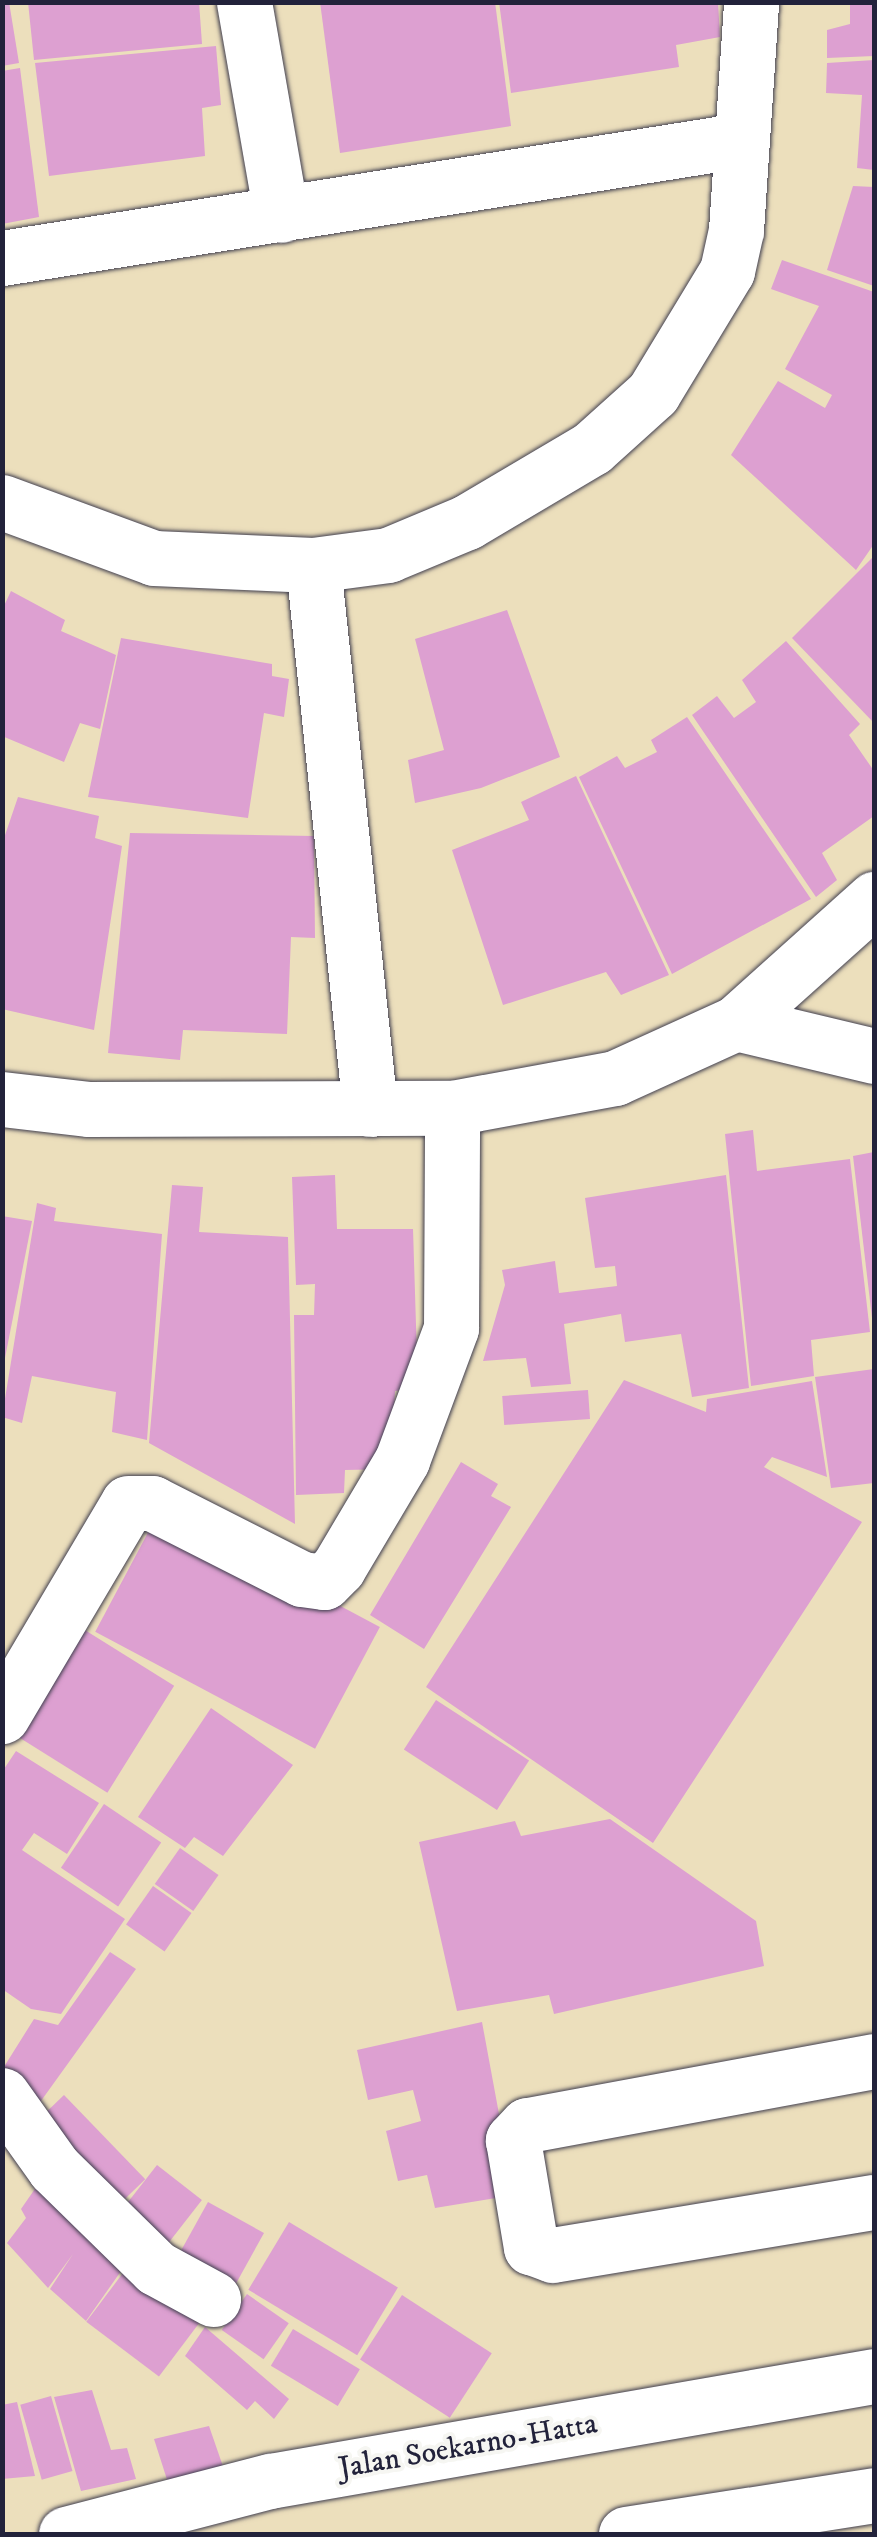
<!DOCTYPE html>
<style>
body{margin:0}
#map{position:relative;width:877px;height:2537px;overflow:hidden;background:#ecdfbc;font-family:"IM FELL DW Pica",serif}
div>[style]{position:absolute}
.building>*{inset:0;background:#dda0d1;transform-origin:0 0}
.roads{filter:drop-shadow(0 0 2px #403e4e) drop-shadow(0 0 2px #403e4e)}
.minor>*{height:55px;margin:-27.5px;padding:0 27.5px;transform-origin:27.5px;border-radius:27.5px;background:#fff}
.highway>*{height:55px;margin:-27.5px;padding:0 27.5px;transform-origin:27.5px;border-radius:27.5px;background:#fff}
span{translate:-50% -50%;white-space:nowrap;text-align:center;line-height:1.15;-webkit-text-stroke:8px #f6f6f2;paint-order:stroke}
.street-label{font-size:30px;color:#22223b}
.frame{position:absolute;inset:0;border:5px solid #22223b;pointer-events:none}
</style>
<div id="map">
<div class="building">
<div style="clip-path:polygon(2px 2px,9px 2px,19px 63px,2px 66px)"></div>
<div style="clip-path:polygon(28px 2px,199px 2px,202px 44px,34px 60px)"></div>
<div style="clip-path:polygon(320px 2px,495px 2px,511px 126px,340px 153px)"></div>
<div style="clip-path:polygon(499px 2px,718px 2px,720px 37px,676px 45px,679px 67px,511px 93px)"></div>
<div style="clip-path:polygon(850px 2px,874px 2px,874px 56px,827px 58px,827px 30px,850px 24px)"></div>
<div style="clip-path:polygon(216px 46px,221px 105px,202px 108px,205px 156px,49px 176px,35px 63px)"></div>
<div style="clip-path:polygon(874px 60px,874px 170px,857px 168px,862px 95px,826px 93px,827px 63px)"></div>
<div style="clip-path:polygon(20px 68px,39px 217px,2px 224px,2px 71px)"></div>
<div style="clip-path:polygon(853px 186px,874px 187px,874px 286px,827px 270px)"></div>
<div style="clip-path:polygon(782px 260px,874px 292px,874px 544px,856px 570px,731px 455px,778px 381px,825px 408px,832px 395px,785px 369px,819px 306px,771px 289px)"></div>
<div style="clip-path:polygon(874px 556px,874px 723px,792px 638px)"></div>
<div style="clip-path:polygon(11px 591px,65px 620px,61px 631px,116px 655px,100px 729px,80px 723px,64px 762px,2px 736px,2px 610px)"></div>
<div style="clip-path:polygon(507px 610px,560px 757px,481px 788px,415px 803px,408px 760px,444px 750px,415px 639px)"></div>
<div style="clip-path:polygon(121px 638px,272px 664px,272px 676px,289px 679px,284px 717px,264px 713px,248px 818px,88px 797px)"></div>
<div style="clip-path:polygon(786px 641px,860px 724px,849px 735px,874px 771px,874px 816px,822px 853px,837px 880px,816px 897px,692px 715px,717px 696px,734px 718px,756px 702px,742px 680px)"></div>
<div style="clip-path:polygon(687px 717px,811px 899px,672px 974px,579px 777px,617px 756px,625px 768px,657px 752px,651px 740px)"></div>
<div style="clip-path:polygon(576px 776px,669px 975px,621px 995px,606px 972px,503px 1005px,452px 850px,529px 820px,521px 802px)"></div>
<div style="clip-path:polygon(18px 797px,99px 816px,95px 838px,122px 846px,94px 1030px,2px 1009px,2px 844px)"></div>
<div style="clip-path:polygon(130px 833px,314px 836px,315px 938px,291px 937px,287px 1034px,183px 1030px,180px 1060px,108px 1053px)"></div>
<div style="clip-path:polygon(753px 1130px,757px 1171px,850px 1159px,870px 1332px,811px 1340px,814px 1376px,751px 1386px,725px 1134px)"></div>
<div style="clip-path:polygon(874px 1152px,874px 1318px,872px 1318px,853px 1156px)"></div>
<div style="clip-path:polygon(335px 1175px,337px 1229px,413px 1229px,418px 1388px,395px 1391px,391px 1469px,345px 1470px,344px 1493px,296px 1495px,294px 1315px,314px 1315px,315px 1284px,296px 1285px,292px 1177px)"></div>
<div style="clip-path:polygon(726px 1175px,749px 1388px,692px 1397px,681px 1334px,625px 1342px,621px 1314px,564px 1324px,571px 1384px,531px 1387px,526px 1358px,483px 1361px,505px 1285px,502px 1270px,555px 1261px,559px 1293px,617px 1286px,615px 1266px,595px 1268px,585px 1198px)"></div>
<div style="clip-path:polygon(172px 1185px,203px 1187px,199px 1232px,288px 1237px,295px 1524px,149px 1443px)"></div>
<div style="clip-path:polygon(37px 1203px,56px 1208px,54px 1221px,162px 1234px,147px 1440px,112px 1432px,116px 1392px,32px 1376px,22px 1423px,2px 1417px)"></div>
<div style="clip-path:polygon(2px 1216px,32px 1221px,4px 1363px,2px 1363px)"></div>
<div style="clip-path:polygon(874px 1369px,874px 1483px,831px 1488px,815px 1377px)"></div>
<div style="clip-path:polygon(624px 1380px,706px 1412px,707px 1399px,812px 1381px,827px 1477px,772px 1457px,764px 1467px,862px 1522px,653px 1843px,426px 1687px)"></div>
<div style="left:588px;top:1390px;width:29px;height:86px;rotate:86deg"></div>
<div style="clip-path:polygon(461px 1462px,498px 1484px,491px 1496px,511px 1507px,424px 1649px,370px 1615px)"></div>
<div style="left:160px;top:1510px;width:249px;height:138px;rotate:28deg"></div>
<div style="left:80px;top:1627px;width:111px;height:126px;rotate:32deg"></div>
<div style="left:436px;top:1700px;width:111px;height:59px;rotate:33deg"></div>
<div style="clip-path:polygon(211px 1708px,293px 1765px,223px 1856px,194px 1837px,185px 1848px,138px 1817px)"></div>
<div style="clip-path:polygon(16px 1751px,99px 1803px,67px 1854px,34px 1833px,22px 1850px,125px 1919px,61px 2014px,31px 2009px,2px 1989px,2px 1772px)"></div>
<div style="left:104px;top:1804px;width:69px;height:77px;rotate:34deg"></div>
<div style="clip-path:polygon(610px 1819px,756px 1921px,764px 1966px,554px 2014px,549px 1995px,457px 2011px,419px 1842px,515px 1821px,521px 1836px)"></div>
<div style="left:180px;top:1848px;width:47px;height:44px;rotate:35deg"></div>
<div style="left:153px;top:1886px;width:47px;height:47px;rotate:35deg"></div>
<div style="clip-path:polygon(110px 1952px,136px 1969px,28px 2119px,2px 2070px,34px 2019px,58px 2025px)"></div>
<div style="clip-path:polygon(482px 2022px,511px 2179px,496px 2198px,435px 2208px,427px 2175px,398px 2181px,386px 2131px,421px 2121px,413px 2090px,368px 2100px,357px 2050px)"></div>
<div style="left:64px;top:2095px;width:117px;height:49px;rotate:46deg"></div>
<div style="left:157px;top:2165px;width:57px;height:68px;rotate:38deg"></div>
<div style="clip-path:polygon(39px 2183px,126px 2264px,86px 2321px,50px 2289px,73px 2254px,48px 2288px,7px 2243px,26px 2218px,21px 2209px)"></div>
<div style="left:208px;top:2202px;width:64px;height:65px;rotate:29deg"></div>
<div style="left:289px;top:2222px;width:127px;height:79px;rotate:31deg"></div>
<div style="left:129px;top:2265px;width:91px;height:71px;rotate:37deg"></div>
<div style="left:247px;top:2294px;width:51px;height:44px;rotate:35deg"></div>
<div style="left:402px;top:2295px;width:107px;height:77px;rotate:33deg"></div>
<div style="clip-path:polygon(205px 2327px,289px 2399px,274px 2419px,255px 2401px,247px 2410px,185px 2356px)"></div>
<div style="left:293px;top:2329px;width:78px;height:43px;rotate:31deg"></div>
<div style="clip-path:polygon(92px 2390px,111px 2450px,127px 2448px,136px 2479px,81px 2491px,54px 2397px)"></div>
<div style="left:51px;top:2396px;width:78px;height:32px;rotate:74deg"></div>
<div style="clip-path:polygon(17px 2402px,35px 2476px,2px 2479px,2px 2405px)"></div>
<div style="clip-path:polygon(209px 2426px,227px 2478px,171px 2492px,154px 2439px)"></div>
</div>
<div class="roads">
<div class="minor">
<div style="left:244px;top:2px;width:216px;rotate:80.1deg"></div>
<div style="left:2px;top:258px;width:749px;rotate:-9.06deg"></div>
<div style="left:2px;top:502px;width:162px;rotate:20.2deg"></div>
<div style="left:154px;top:558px;width:159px;rotate:2.5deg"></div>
<div style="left:313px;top:565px;width:76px;rotate:-7.6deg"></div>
<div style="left:388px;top:555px;width:86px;rotate:-22.7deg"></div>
<div style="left:467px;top:522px;width:145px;rotate:-30.6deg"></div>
<div style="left:592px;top:448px;width:82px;rotate:-42deg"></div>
<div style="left:653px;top:393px;width:143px;rotate:-58.8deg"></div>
<div style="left:727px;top:271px;width:42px;rotate:-77.6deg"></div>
<div style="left:736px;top:230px;width:228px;rotate:-86.2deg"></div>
<div style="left:313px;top:565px;width:547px;rotate:84.02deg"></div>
<div style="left:736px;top:1023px;width:186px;rotate:-41.9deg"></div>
<div style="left:2px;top:1099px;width:88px;rotate:6.6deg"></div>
<div style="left:89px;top:1109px;width:363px;rotate:-0.2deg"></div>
<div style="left:452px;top:1108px;width:166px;rotate:-10.4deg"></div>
<div style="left:615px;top:1078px;width:133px;rotate:-24.4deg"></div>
<div style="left:736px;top:1023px;width:142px;rotate:13.4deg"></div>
<div style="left:2px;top:1716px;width:247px;rotate:-59.4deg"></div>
<div style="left:128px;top:1503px;width:24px"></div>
<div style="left:152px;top:1503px;width:168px;rotate:26.9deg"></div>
<div style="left:302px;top:1579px;width:22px;rotate:8deg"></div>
<div style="left:324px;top:1582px;width:20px;rotate:-45deg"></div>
<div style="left:338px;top:1568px;width:126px;rotate:-59.3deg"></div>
<div style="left:402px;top:1460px;width:141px;rotate:-69.6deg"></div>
<div style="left:451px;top:1328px;width:220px;rotate:-89.7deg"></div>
<div style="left:874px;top:2061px;width:353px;rotate:169.5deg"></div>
<div style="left:527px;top:2125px;width:21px;rotate:133deg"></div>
<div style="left:513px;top:2140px;width:109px;rotate:80.5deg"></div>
<div style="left:531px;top:2247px;width:23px;rotate:20deg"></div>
<div style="left:553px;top:2255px;width:325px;rotate:-9.4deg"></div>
<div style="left:2px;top:2095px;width:90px;rotate:54.5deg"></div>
<div style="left:54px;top:2168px;width:143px;rotate:44.4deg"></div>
<div style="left:156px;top:2268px;width:65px;rotate:28.5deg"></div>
</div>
<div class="highway">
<div style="left:66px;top:2534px;width:211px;rotate:-14.6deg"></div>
<div style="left:270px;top:2481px;width:613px;rotate:-9.86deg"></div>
<div style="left:626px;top:2534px;width:251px;rotate:-8.9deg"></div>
</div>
</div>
<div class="street-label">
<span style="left:468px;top:2447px;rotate:-10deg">Jalan Soekarno-Hatta</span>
</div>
<div class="frame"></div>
</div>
